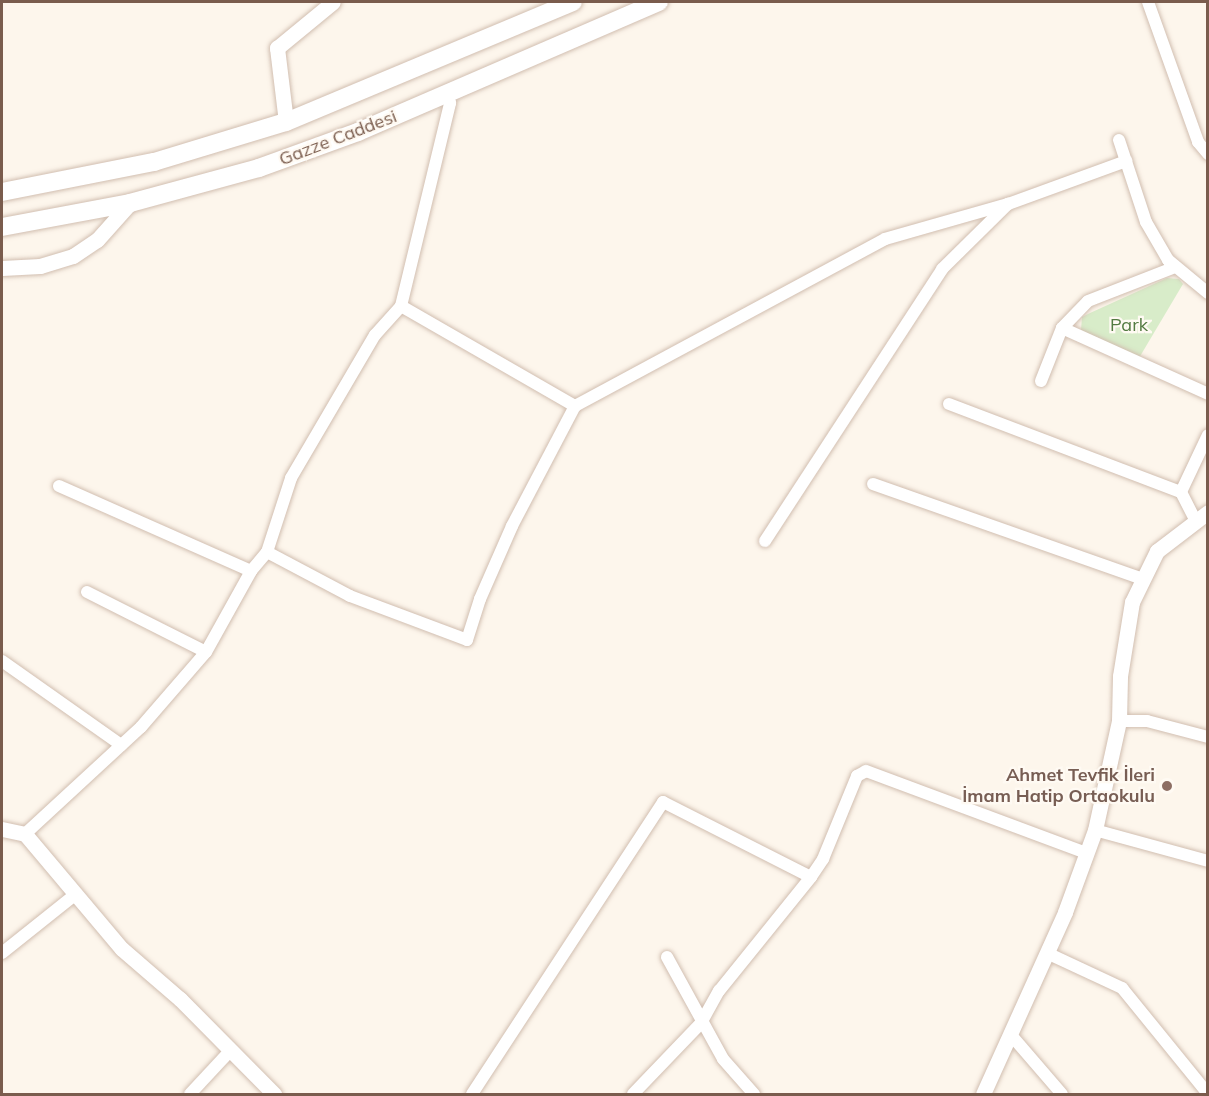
<!DOCTYPE html>
<meta charset="utf-8">
<style>
body{margin:0}
#map{position:relative;width:1209px;height:1096px;overflow:hidden;background:#fdf6ec;font-family:Mulish,sans-serif}
div>[style]{position:absolute}
.green>*{inset:0;background:#d8ecc9}
.roads{filter:drop-shadow(0 0 2px #d1beb0) drop-shadow(0 0 2px #d1beb0)}
.minor>*{height:12px;margin:-6px;padding:0 6px;transform-origin:6px;border-radius:6px;background:#fff}
.tertiary>*{height:15px;margin:-7.5px;padding:0 7.5px;transform-origin:7.5px;border-radius:7.5px;background:#fff}
.secondary>*{height:18px;margin:-9px;padding:0 9px;transform-origin:9px;border-radius:9px;background:#fff}
.dots>*{width:16px;height:16px;translate:-50% -50%;box-sizing:border-box;border:3px solid #fffaf3;border-radius:50%}
span{translate:-50% -50%;white-space:nowrap;text-align:center;line-height:1.15;-webkit-text-stroke:4.5px #fffaf3;paint-order:stroke}
.street-label{font-size:18px;color:#7a5c4d}
.park-label{font-size:18px;color:#537a41}
.education-label{font-size:18px;color:#785e54;font-weight:700}
.right{translate:-100% -50%;text-align:right}
.frame{position:absolute;inset:0;border:3px solid #7a5c4d;pointer-events:none}
</style>
<div id="map">
<div class="green">
<div style="clip-path:polygon(1167px 278px,1179px 279px,1183px 284px,1139px 358px,1081px 330px,1082px 317px,1090px 313px)"></div>
</div>
<div class="roads">
<div class="minor">
<div style="left:1148px;top:2px;width:149px;rotate:70.3deg"></div>
<div style="left:1198px;top:142px;width:16px;rotate:50deg"></div>
<div style="left:1119px;top:140px;width:86px;rotate:71.8deg"></div>
<div style="left:1146px;top:222px;width:44px;rotate:59.9deg"></div>
<div style="left:1168px;top:260px;width:52px;rotate:39.5deg"></div>
<div style="left:401px;top:306px;width:201px;rotate:29.9deg"></div>
<div style="left:575px;top:406px;width:352px;rotate:-28.3deg"></div>
<div style="left:885px;top:239px;width:128px;rotate:-15.9deg"></div>
<div style="left:1062px;top:328px;width:160px;rotate:24.3deg"></div>
<div style="left:1041px;top:381px;width:57px;rotate:-68.4deg"></div>
<div style="left:1062px;top:328px;width:37px;rotate:-46deg"></div>
<div style="left:1088px;top:301px;width:93px;rotate:-21.3deg"></div>
<div style="left:949px;top:404px;width:248px;rotate:20.8deg"></div>
<div style="left:1181px;top:492px;width:31px;rotate:63deg"></div>
<div style="left:873px;top:484px;width:286px;rotate:19.4deg"></div>
<div style="left:59px;top:486px;width:210px;rotate:23.9deg"></div>
<div style="left:1181px;top:492px;width:63px;rotate:-64.7deg"></div>
<div style="left:765px;top:541px;width:325px;rotate:-56.9deg"></div>
<div style="left:942px;top:269px;width:93px;rotate:-44.6deg"></div>
<div style="left:1008px;top:204px;width:126px;rotate:-20deg"></div>
<div style="left:267px;top:552px;width:94px;rotate:27.9deg"></div>
<div style="left:350px;top:596px;width:125px;rotate:20.6deg"></div>
<div style="left:467px;top:640px;width:43px;rotate:-72.4deg"></div>
<div style="left:480px;top:599px;width:80px;rotate:-66.3deg"></div>
<div style="left:512px;top:526px;width:136px;rotate:-62.3deg"></div>
<div style="left:87px;top:592px;width:133px;rotate:26.8deg"></div>
<div style="left:2px;top:661px;width:146px;rotate:35.2deg"></div>
<div style="left:1119px;top:721px;width:28px"></div>
<div style="left:1147px;top:721px;width:63px;rotate:14.7deg"></div>
<div style="left:1095px;top:830px;width:117px;rotate:15.3deg"></div>
<div style="left:25px;top:834px;width:158px;rotate:-42.7deg"></div>
<div style="left:141px;top:727px;width:99px;rotate:-49.1deg"></div>
<div style="left:206px;top:652px;width:93px;rotate:-60.9deg"></div>
<div style="left:251px;top:571px;width:25px;rotate:-50deg"></div>
<div style="left:267px;top:552px;width:78px;rotate:-72deg"></div>
<div style="left:291px;top:478px;width:166px;rotate:-59.6deg"></div>
<div style="left:375px;top:335px;width:39px;rotate:-48deg"></div>
<div style="left:401px;top:306px;width:209px;rotate:-76.4deg"></div>
<div style="left:450px;top:103px;width:11px;rotate:-105deg"></div>
<div style="left:2px;top:953px;width:95px;rotate:-38.6deg"></div>
<div style="left:1047px;top:953px;width:83px;rotate:25deg"></div>
<div style="left:1122px;top:988px;width:136px;rotate:50.9deg"></div>
<div style="left:667px;top:957px;width:116px;rotate:61.2deg"></div>
<div style="left:723px;top:1059px;width:47px;rotate:48.5deg"></div>
<div style="left:1011px;top:1035px;width:78px;rotate:49.2deg"></div>
<div style="left:190px;top:1094px;width:57px;rotate:-47.1deg"></div>
<div style="left:472px;top:1094px;width:349px;rotate:-56.8deg"></div>
<div style="left:663px;top:802px;width:166px;rotate:26.9deg"></div>
<div style="left:633px;top:1094px;width:98px;rotate:-46.2deg"></div>
<div style="left:701px;top:1023px;width:37px;rotate:-61deg"></div>
<div style="left:719px;top:991px;width:146px;rotate:-51.1deg"></div>
<div style="left:811px;top:877px;width:22px;rotate:-56deg"></div>
<div style="left:823px;top:859px;width:90px;rotate:-67.7deg"></div>
<div style="left:857px;top:776px;width:10px;rotate:-29deg"></div>
<div style="left:866px;top:771px;width:235px;rotate:20.4deg"></div>
</div>
<div class="tertiary">
<div style="left:286px;top:122px;width:75px;rotate:-96.9deg"></div>
<div style="left:277px;top:48px;width:72px;rotate:-39.4deg"></div>
<div style="left:2px;top:268px;width:38px;rotate:-3deg"></div>
<div style="left:40px;top:266px;width:34px;rotate:-17deg"></div>
<div style="left:73px;top:256px;width:29px;rotate:-34deg"></div>
<div style="left:97px;top:240px;width:50px;rotate:-48.3deg"></div>
<div style="left:2px;top:829px;width:24px;rotate:12deg"></div>
<div style="left:25px;top:834px;width:150px;rotate:49.9deg"></div>
<div style="left:122px;top:949px;width:77px;rotate:40.8deg"></div>
<div style="left:180px;top:999px;width:134px;rotate:45.3deg"></div>
<div style="left:983px;top:1094px;width:200px;rotate:-65.7deg"></div>
<div style="left:1065px;top:912px;width:87px;rotate:-69.9deg"></div>
<div style="left:1095px;top:830px;width:112px;rotate:-77.6deg"></div>
<div style="left:1119px;top:721px;width:45px;rotate:-88.7deg"></div>
<div style="left:1120px;top:676px;width:75px;rotate:-80.8deg"></div>
<div style="left:1132px;top:602px;width:57px;rotate:-63.9deg"></div>
<div style="left:1157px;top:551px;width:64px;rotate:-37.4deg"></div>
</div>
<div class="secondary">
<div style="left:2px;top:192px;width:155px;rotate:-11.2deg"></div>
<div style="left:154px;top:162px;width:138px;rotate:-16.9deg"></div>
<div style="left:286px;top:122px;width:311px;rotate:-22.7deg"></div>
<div style="left:2px;top:227px;width:130px;rotate:-10.6deg"></div>
<div style="left:130px;top:203px;width:134px;rotate:-15.2deg"></div>
<div style="left:259px;top:168px;width:105px;rotate:-20deg"></div>
<div style="left:358px;top:132px;width:328px;rotate:-23.4deg"></div>
</div>
</div>
<div class="dots">
<div style="left:1167px;top:786px;background:#8d6e63"></div>
</div>
<div class="street-label">
<span style="left:338px;top:138px;rotate:-21deg">Gazze Caddesi</span>
</div>
<div class="park-label">
<span style="left:1129px;top:325px">Park</span>
</div>
<div class="education-label">
<span class="right" style="left:1155px;top:786px">Ahmet Tevfik İleri<br>İmam Hatip Ortaokulu</span>
</div>
<div class="frame"></div>
</div>
